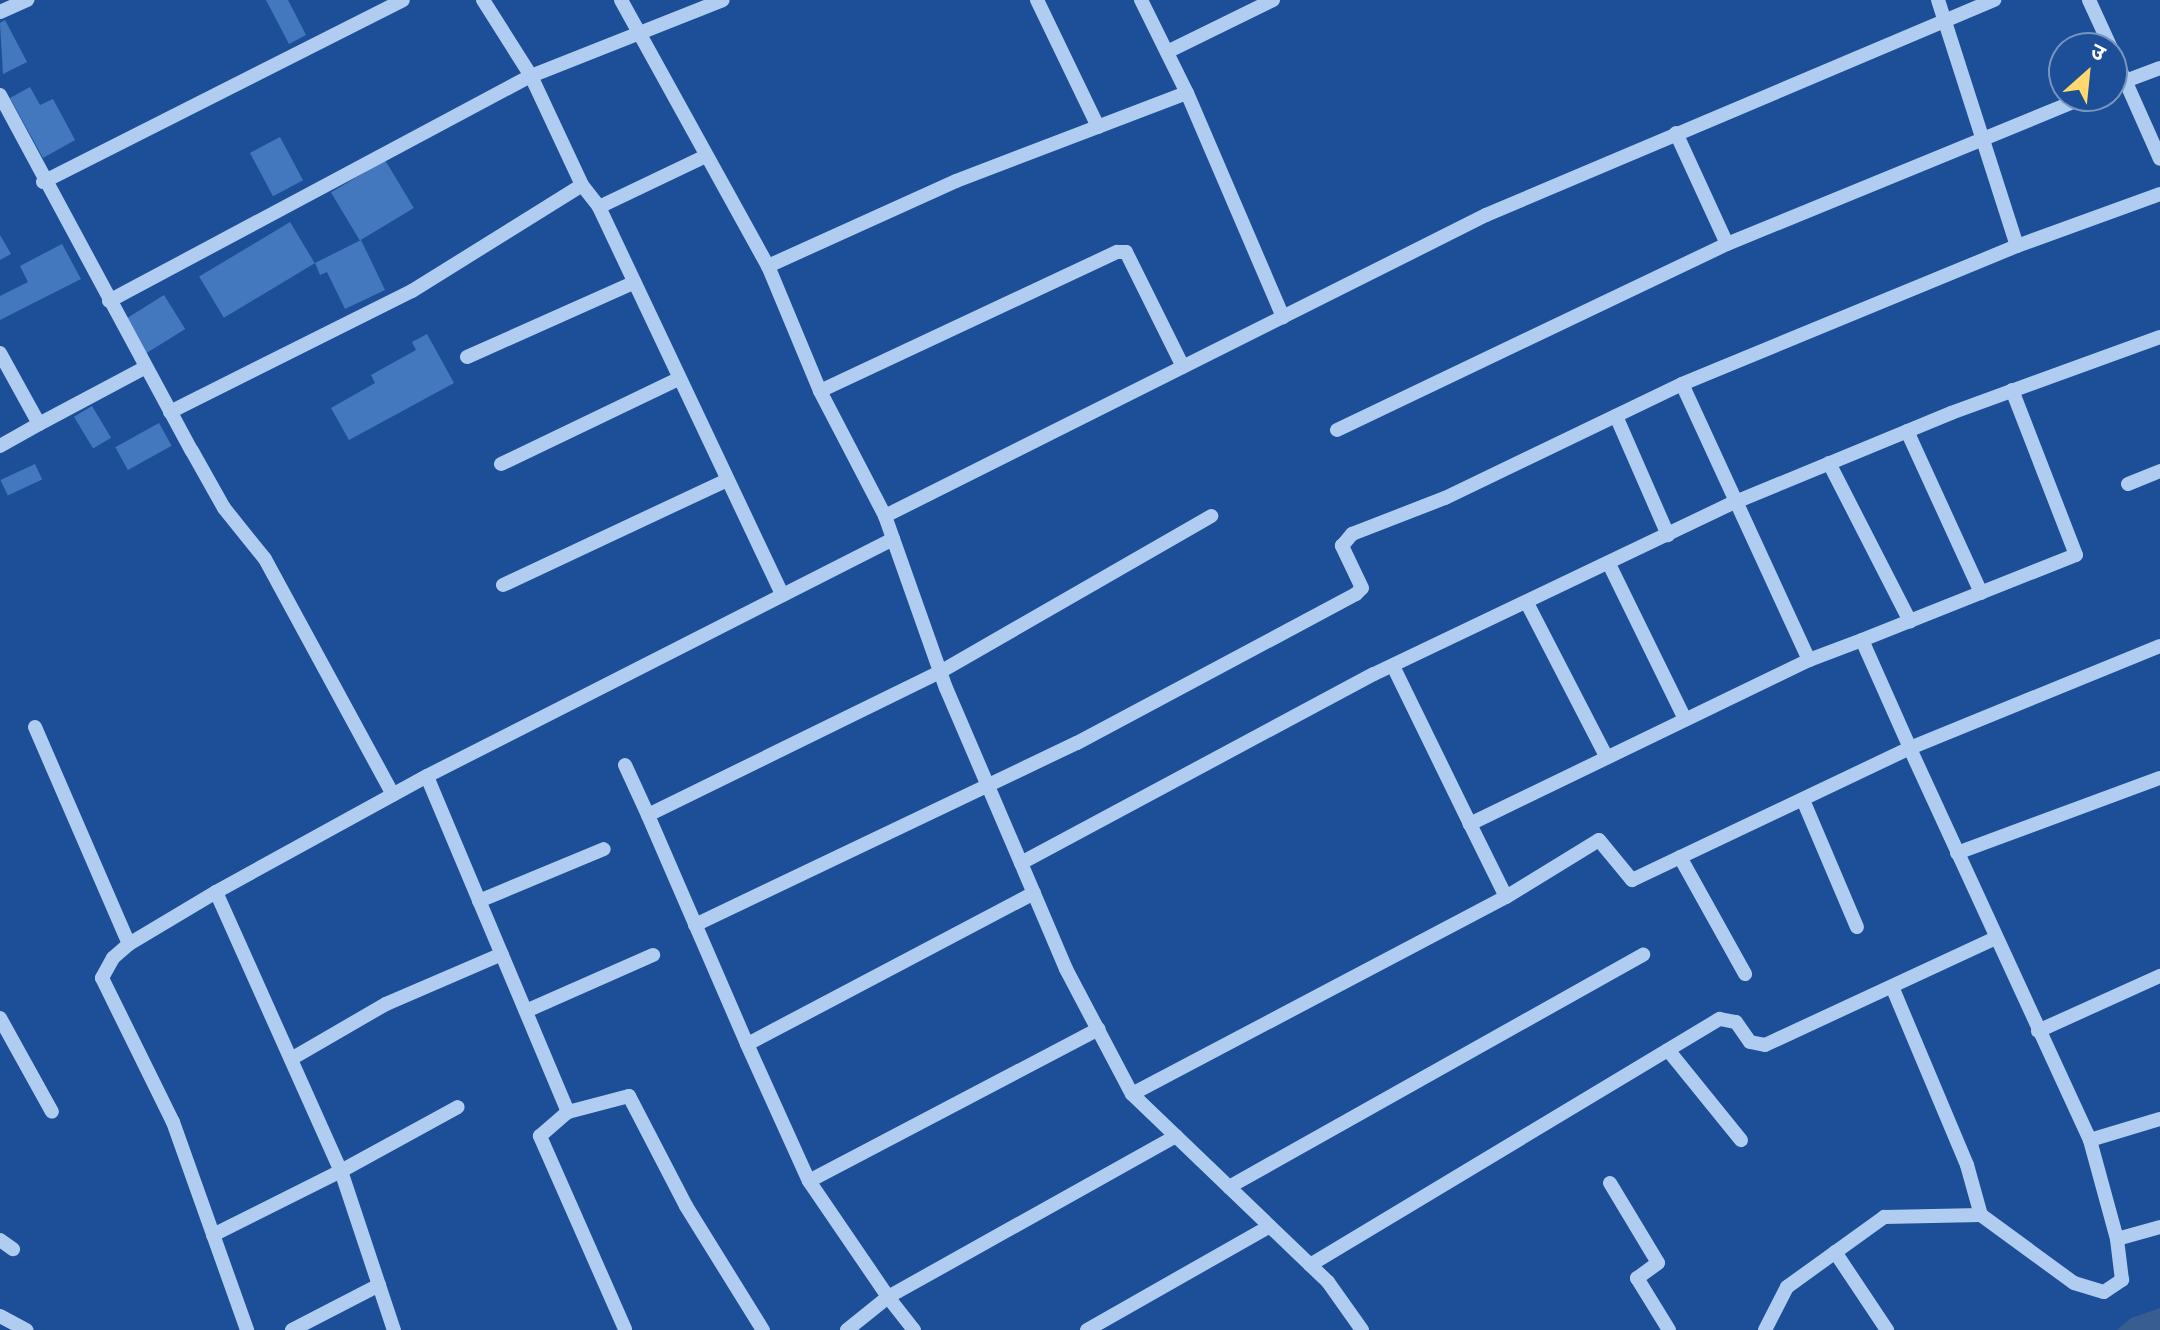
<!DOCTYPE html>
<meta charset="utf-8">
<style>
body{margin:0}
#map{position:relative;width:2160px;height:1330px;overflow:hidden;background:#1c4f97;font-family:Figtree,"Noto Sans Devanagari",sans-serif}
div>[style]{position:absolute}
.water>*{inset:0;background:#385d91}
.building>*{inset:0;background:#4478be;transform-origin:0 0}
.minor>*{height:14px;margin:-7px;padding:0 7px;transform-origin:7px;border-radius:7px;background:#b0ccf0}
span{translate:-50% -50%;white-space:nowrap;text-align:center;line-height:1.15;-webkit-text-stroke:6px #1c4f97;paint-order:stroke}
.north{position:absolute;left:2048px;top:32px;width:80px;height:80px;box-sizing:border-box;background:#1c4f97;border:2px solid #7795c1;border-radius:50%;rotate:27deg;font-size:22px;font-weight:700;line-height:32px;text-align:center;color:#fff}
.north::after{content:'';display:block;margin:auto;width:28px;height:36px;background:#ffd86f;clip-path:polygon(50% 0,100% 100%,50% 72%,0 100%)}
</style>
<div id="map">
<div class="water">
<div style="clip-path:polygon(2160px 1308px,2160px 1330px,2117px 1330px,2131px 1318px)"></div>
</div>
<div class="building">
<div style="clip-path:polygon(266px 0,288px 0,306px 35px,289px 44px)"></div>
<div style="clip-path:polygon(5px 20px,27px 62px,3px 74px,0 23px)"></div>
<div style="clip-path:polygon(30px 87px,40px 105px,53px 99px,75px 140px,43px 158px,10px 98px)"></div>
<div style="left:280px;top:137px;width:49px;height:34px;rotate:62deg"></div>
<div style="left:385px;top:160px;width:56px;height:63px;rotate:59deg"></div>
<div style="left:290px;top:222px;width:48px;height:106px;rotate:59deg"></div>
<div style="clip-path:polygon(0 235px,11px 254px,0 260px)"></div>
<div style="clip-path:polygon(361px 240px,385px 290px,345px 309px,327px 272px,320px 275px,315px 263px)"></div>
<div style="clip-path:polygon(62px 244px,81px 279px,0 320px,0 296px,28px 282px,20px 266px)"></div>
<div style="left:164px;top:295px;width:40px;height:46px;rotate:58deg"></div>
<div style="clip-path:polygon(427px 334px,454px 383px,349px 440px,331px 408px,375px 383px,371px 375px,416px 350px,412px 342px)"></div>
<div style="left:92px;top:406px;width:37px;height:21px;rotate:59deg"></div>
<div style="left:159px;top:423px;width:26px;height:50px;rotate:61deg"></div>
<div style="left:35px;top:464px;width:17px;height:38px;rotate:65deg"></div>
</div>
<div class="minor">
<div style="left:483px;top:0;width:90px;rotate:57.7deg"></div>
<div style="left:531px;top:76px;width:120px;rotate:64.9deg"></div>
<div style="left:621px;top:0;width:304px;rotate:61.1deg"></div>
<div style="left:768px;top:266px;width:135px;rotate:67.4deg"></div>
<div style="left:820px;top:391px;width:141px;rotate:62.5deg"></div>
<div style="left:885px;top:516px;width:182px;rotate:70.5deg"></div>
<div style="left:946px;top:688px;width:190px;rotate:66.8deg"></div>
<div style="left:1021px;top:863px;width:115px;rotate:67deg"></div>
<div style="left:1066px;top:969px;width:141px;rotate:62.2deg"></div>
<div style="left:1132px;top:1094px;width:272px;rotate:43.8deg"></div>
<div style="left:1328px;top:1282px;width:59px;rotate:54.7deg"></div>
<div style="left:1037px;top:0;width:141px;rotate:64.3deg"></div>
<div style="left:1141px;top:0;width:104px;rotate:63.7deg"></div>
<div style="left:2089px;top:0;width:53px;rotate:65.4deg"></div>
<div style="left:0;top:12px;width:30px;rotate:-24deg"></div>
<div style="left:2112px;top:51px;width:118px;rotate:66deg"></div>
<div style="left:1167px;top:52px;width:118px;rotate:-26.1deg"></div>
<div style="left:2112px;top:86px;width:51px;rotate:-20.6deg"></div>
<div style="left:0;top:95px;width:404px;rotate:61.7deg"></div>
<div style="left:192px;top:451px;width:65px;rotate:60.7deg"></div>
<div style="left:224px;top:508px;width:65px;rotate:51.2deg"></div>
<div style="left:265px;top:559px;width:268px;rotate:61.5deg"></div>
<div style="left:1676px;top:133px;width:122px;rotate:65.3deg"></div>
<div style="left:1727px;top:244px;width:389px;rotate:-22.3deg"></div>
<div style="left:43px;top:182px;width:403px;rotate:-26.8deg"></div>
<div style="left:599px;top:207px;width:429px;rotate:64.7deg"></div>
<div style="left:2017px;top:246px;width:152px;rotate:-20deg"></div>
<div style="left:768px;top:266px;width:206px;rotate:-24.3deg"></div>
<div style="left:956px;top:181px;width:247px;rotate:-20.9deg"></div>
<div style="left:1187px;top:93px;width:244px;rotate:66.8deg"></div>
<div style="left:109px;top:301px;width:478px;rotate:-28.1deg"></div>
<div style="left:531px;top:76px;width:206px;rotate:-21.6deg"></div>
<div style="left:0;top:353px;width:81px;rotate:61.2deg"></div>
<div style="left:39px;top:424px;width:121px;rotate:-28deg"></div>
<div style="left:467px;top:357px;width:182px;rotate:-24deg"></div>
<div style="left:1682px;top:384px;width:362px;rotate:-22.4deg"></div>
<div style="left:2017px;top:246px;width:258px;rotate:-107.8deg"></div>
<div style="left:820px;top:391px;width:328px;rotate:-25.1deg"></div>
<div style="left:1117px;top:252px;width:9px"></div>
<div style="left:1126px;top:252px;width:128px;rotate:63.6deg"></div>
<div style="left:170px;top:412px;width:271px;rotate:-26.6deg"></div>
<div style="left:412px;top:291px;width:200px;rotate:-31.9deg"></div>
<div style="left:582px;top:185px;width:28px;rotate:52deg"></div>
<div style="left:599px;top:207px;width:119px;rotate:-25.5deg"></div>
<div style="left:1616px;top:416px;width:130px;rotate:66.4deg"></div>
<div style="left:1337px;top:430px;width:432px;rotate:-25.5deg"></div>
<div style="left:1907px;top:431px;width:178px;rotate:65.4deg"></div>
<div style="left:0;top:446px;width:45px;rotate:-29.4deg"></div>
<div style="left:1829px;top:463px;width:178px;rotate:62.9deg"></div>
<div style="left:501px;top:464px;width:194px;rotate:-25.6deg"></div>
<div style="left:2128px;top:484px;width:35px;rotate:-22deg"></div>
<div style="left:885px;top:516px;width:672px;rotate:-26.6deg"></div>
<div style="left:1486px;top:215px;width:552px;rotate:-22.94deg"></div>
<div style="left:1609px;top:564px;width:173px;rotate:63.9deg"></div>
<div style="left:503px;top:585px;width:245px;rotate:-25.1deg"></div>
<div style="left:1528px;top:605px;width:170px;rotate:62.7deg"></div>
<div style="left:1862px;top:640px;width:230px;rotate:-21.7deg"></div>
<div style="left:2076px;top:555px;width:177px;rotate:-111.2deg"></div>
<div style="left:1393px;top:666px;width:176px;rotate:64deg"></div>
<div style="left:35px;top:727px;width:236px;rotate:66.6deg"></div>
<div style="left:625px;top:765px;width:55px;rotate:65.3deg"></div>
<div style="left:427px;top:776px;width:241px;rotate:151.2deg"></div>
<div style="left:216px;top:892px;width:306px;rotate:65.9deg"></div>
<div style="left:341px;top:1171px;width:133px;rotate:-28.7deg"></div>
<div style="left:1803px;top:800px;width:138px;rotate:67deg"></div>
<div style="left:1957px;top:853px;width:216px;rotate:-20.3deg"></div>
<div style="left:1680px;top:857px;width:134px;rotate:60.9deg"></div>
<div style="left:1021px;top:863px;width:400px;rotate:-28.2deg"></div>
<div style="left:1374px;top:674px;width:398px;rotate:-25.5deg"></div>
<div style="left:1733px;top:503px;width:236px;rotate:-22.4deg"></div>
<div style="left:1951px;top:413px;width:222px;rotate:-20deg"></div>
<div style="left:216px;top:892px;width:101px;rotate:149.1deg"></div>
<div style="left:129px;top:944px;width:21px;rotate:139deg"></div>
<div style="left:113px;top:958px;width:23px;rotate:119deg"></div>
<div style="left:102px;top:978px;width:161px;rotate:63.8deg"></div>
<div style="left:173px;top:1122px;width:221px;rotate:70.4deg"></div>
<div style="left:1034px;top:893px;width:324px;rotate:152.2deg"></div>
<div style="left:747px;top:1044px;width:249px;rotate:-113.4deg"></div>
<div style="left:648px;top:815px;width:325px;rotate:-26.1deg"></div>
<div style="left:940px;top:672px;width:313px;rotate:-29.9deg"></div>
<div style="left:479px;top:901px;width:135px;rotate:-22.6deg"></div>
<div style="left:695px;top:925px;width:423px;rotate:-25.5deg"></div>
<div style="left:1077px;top:743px;width:316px;rotate:-28.1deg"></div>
<div style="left:1356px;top:594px;width:8px;rotate:-45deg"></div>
<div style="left:1362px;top:588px;width:47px;rotate:-115.5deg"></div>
<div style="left:1342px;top:546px;width:16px;rotate:-50deg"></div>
<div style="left:1352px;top:534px;width:100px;rotate:-21.2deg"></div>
<div style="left:1445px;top:498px;width:263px;rotate:-25.7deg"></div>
<div style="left:1682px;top:384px;width:304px;rotate:65.3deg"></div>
<div style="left:1893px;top:989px;width:191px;rotate:67.2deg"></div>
<div style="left:1967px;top:1165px;width:52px;rotate:74.4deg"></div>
<div style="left:526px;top:1011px;width:139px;rotate:-23.8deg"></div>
<div style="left:0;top:1018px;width:107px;rotate:61deg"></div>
<div style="left:2038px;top:1031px;width:134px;rotate:-24.3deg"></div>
<div style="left:747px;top:1044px;width:150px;rotate:65.7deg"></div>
<div style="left:809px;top:1181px;width:327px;rotate:-27.7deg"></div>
<div style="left:1668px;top:1050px;width:116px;rotate:51deg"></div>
<div style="left:291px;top:1059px;width:110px;rotate:-30.1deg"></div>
<div style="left:386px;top:1004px;width:126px;rotate:-23.3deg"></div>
<div style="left:1132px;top:1094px;width:423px;rotate:-27.8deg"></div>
<div style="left:1506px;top:897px;width:109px;rotate:-31.5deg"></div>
<div style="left:1599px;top:840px;width:52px;rotate:50.5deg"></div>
<div style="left:1632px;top:880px;width:308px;rotate:-25.4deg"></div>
<div style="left:1910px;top:748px;width:118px;rotate:-114deg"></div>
<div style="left:1862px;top:640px;width:57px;rotate:159.3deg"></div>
<div style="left:1809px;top:660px;width:377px;rotate:154.2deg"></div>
<div style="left:1470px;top:824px;width:81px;rotate:63.7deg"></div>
<div style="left:568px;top:1112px;width:364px;rotate:-112.8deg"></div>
<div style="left:427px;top:776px;width:523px;rotate:-26.96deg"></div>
<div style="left:2090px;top:1140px;width:431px;rotate:-114.7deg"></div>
<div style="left:1910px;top:748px;width:270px;rotate:-22.2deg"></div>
<div style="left:809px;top:1181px;width:140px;rotate:55.7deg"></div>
<div style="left:888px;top:1297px;width:330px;rotate:-29.2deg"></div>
<div style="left:1610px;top:1183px;width:93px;rotate:59deg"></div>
<div style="left:1658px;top:1263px;width:26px;rotate:144deg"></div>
<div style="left:1637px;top:1278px;width:61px;rotate:58.4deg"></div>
<div style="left:1229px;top:1187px;width:475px;rotate:-29.3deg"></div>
<div style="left:213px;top:1235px;width:143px;rotate:-26.6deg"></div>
<div style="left:341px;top:1171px;width:168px;rotate:71.6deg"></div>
<div style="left:2117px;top:1239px;width:103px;rotate:-105.3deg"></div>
<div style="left:2090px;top:1140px;width:73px;rotate:-16.7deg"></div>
<div style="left:0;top:1240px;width:16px;rotate:35deg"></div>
<div style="left:1835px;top:1252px;width:94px;rotate:56.3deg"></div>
<div style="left:1310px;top:1265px;width:478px;rotate:-31deg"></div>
<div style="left:1720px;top:1019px;width:16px;rotate:11deg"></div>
<div style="left:1736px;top:1022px;width:24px;rotate:55deg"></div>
<div style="left:1750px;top:1042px;width:15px;rotate:11deg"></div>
<div style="left:1765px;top:1045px;width:254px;rotate:-24.9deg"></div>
<div style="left:0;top:1316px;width:30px;rotate:28deg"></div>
<div style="left:625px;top:1329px;width:211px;rotate:-113.8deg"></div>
<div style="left:540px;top:1136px;width:37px;rotate:-41deg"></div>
<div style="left:568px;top:1112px;width:63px;rotate:-14.7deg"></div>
<div style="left:629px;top:1096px;width:124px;rotate:62.6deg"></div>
<div style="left:686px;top:1206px;width:146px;rotate:58.2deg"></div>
<div style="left:292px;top:1330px;width:98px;rotate:-27.3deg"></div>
<div style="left:847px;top:1330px;width:53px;rotate:-38.8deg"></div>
<div style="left:888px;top:1297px;width:42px;rotate:51.8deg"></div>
<div style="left:1087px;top:1330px;width:210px;rotate:-29.6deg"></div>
<div style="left:1765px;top:1330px;width:48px;rotate:-62.9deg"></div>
<div style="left:1787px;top:1287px;width:120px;rotate:-35.8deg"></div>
<div style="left:1884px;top:1217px;width:97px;rotate:-1.2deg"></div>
<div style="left:1981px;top:1215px;width:115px;rotate:36.2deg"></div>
<div style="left:2074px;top:1283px;width:31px;rotate:17deg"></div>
<div style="left:2104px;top:1292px;width:22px;rotate:-34deg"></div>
<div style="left:2122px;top:1280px;width:41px;rotate:-97deg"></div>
<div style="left:2117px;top:1239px;width:45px;rotate:-15.6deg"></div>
</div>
<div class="north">उ</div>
</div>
